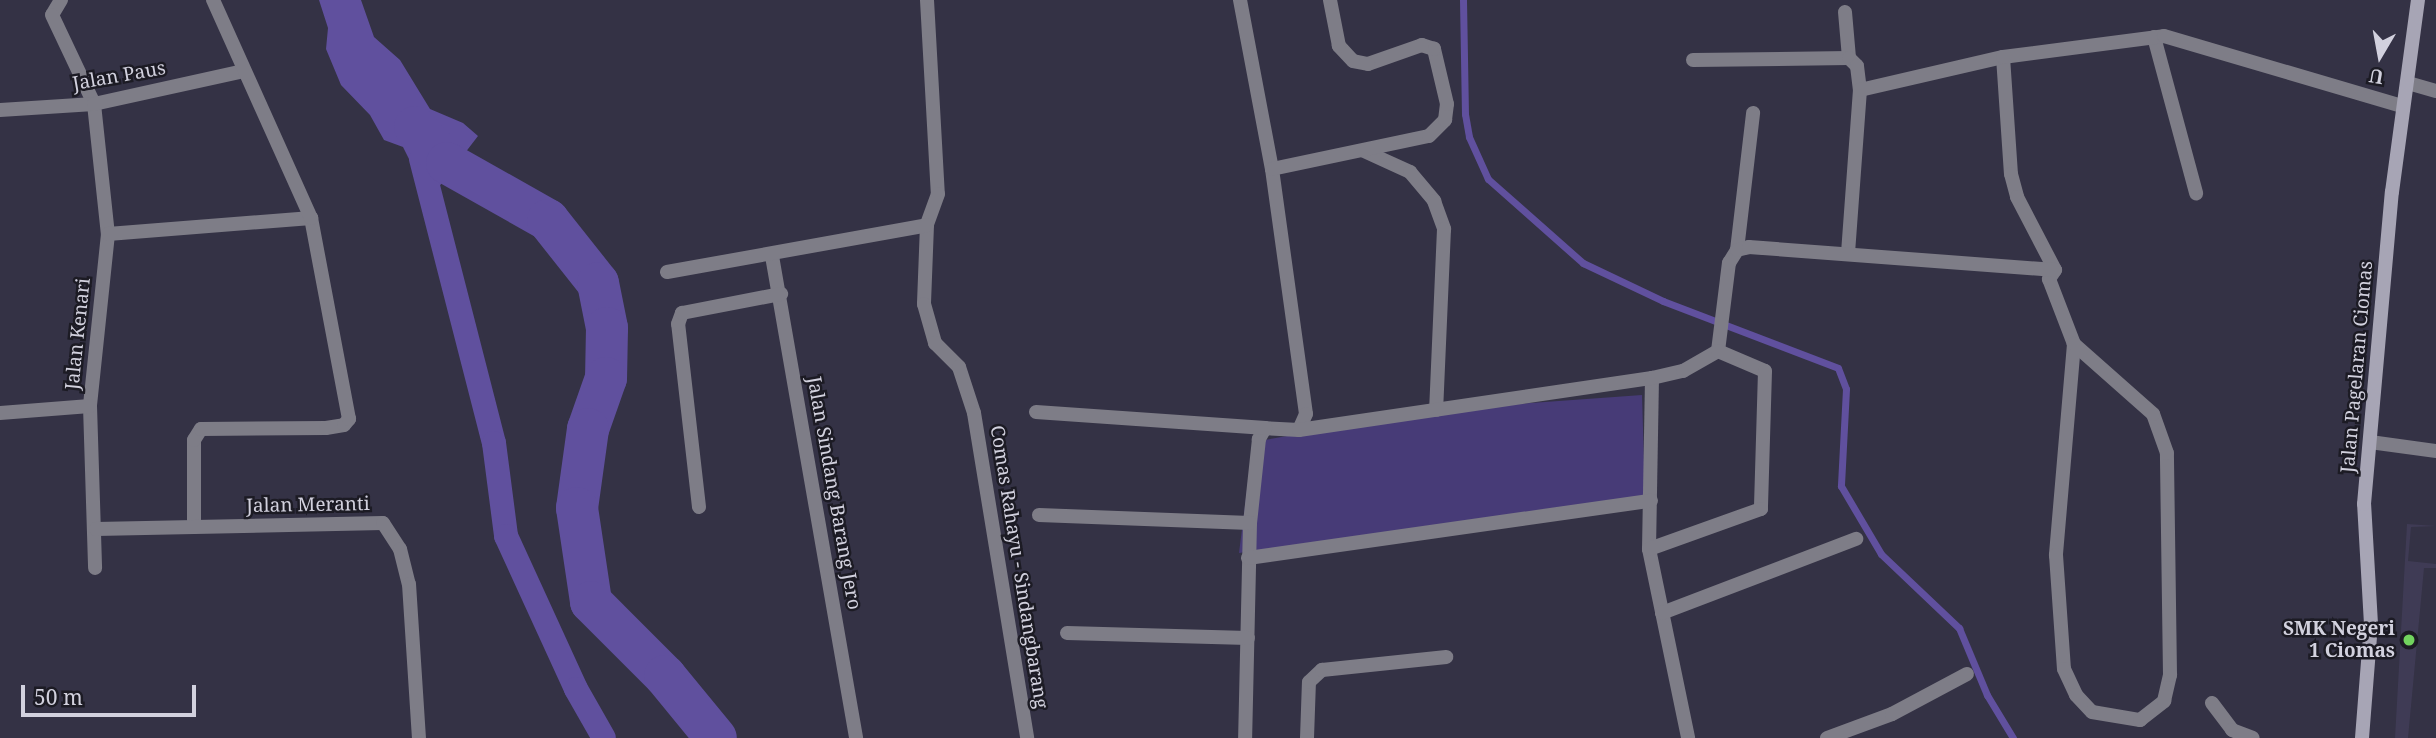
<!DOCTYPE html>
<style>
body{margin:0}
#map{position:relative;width:2436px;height:738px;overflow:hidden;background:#343245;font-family:"Noto Serif",serif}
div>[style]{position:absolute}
.built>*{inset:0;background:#3f3b55}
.green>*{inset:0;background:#473b77}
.water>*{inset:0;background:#60509e}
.stream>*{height:7px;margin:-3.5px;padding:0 3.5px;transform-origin:3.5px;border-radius:3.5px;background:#60509e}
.canal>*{height:24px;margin:-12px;padding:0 12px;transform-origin:12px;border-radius:12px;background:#60509e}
.river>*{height:42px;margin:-21px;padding:0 21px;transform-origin:21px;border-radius:21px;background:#60509e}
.minor>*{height:14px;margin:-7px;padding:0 7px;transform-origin:7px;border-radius:7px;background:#7e7d87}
.secondary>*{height:14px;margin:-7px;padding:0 7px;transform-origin:7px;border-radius:7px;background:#a7a5b5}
.dots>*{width:19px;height:19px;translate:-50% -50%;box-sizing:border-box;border:4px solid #1c1b24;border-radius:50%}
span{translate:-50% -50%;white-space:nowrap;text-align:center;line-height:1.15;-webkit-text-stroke:5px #1c1b24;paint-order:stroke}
.street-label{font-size:19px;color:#d2d1de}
.poi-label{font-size:19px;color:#d2d1de;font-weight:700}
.right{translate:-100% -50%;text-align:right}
.north{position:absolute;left:2345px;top:21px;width:70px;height:70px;-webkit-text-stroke:5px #1c1b24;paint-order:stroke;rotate:190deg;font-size:19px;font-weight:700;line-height:28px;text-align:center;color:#d2d1de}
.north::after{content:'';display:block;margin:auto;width:24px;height:32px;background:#d2d1de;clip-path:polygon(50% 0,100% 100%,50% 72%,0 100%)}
.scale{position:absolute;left:21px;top:685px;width:175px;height:32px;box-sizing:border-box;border:4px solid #d2d1de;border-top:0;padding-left:9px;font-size:21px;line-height:24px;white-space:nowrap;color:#d2d1de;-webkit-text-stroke:5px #1c1b24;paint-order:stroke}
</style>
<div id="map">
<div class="built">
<div style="clip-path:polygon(2407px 524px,2436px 526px,2411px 527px,2408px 561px,2436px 564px,2436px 568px,2424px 568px,2408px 738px,2395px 738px)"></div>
</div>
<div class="green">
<div style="clip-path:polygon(1642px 395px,1645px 497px,1239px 553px,1253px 442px,1436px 410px)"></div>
</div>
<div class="water">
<div style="clip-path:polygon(319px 0,361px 0,374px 37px,400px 60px,430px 109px,463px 123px,478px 136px,438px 188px,421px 183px,403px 147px,384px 140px,370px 115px,341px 85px,326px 49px,328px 28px)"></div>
</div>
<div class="stream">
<div style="left:1463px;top:0;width:114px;rotate:89deg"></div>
<div style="left:1465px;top:114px;width:23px;rotate:80deg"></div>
<div style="left:1469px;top:137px;width:46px;rotate:65.7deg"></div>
<div style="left:1488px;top:179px;width:127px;rotate:41.5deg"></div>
<div style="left:1583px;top:263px;width:89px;rotate:25.4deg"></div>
<div style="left:1663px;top:301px;width:187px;rotate:20.9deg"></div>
<div style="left:1838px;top:368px;width:22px;rotate:69deg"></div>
<div style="left:1846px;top:389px;width:97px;rotate:93deg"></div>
<div style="left:1841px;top:486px;width:79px;rotate:59.5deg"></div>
<div style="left:1881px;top:554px;width:108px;rotate:43.5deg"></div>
<div style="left:1959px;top:628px;width:73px;rotate:67.3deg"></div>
<div style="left:1987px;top:695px;width:50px;rotate:58.8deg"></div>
</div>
<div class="canal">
<div style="left:421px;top:159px;width:293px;rotate:75.6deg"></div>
<div style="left:494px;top:443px;width:94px;rotate:82.6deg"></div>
<div style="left:506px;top:536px;width:168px;rotate:65.4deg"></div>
<div style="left:576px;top:689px;width:56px;rotate:60.3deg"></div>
</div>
<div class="river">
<div style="left:415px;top:127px;width:48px;rotate:48.4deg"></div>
<div style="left:447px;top:163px;width:116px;rotate:29.4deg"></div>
<div style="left:548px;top:220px;width:80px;rotate:51.6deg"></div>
<div style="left:598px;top:283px;width:46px;rotate:78.7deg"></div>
<div style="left:607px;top:328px;width:50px;rotate:91.1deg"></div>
<div style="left:606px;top:378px;width:54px;rotate:109.4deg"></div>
<div style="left:588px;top:429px;width:80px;rotate:97.9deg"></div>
<div style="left:577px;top:508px;width:95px;rotate:81.5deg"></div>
<div style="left:591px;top:602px;width:105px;rotate:45deg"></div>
<div style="left:665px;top:676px;width:80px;rotate:50.6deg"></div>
</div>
<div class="minor">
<div style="left:61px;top:0;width:17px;rotate:121deg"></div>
<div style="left:52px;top:15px;width:98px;rotate:64.7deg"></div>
<div style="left:94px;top:104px;width:131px;rotate:83.9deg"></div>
<div style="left:108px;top:234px;width:173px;rotate:96deg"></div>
<div style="left:90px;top:406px;width:162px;rotate:88.2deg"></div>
<div style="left:927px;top:0;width:194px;rotate:86.8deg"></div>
<div style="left:938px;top:194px;width:33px;rotate:110deg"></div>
<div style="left:927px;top:225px;width:79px;rotate:92.2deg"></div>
<div style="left:924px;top:304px;width:41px;rotate:74.2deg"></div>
<div style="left:935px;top:343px;width:34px;rotate:45deg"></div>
<div style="left:959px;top:367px;width:48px;rotate:71.9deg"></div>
<div style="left:974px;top:413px;width:329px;rotate:80.7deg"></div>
<div style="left:1240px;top:0;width:172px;rotate:79.3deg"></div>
<div style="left:1272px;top:169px;width:247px;rotate:82.1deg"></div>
<div style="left:1306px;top:414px;width:17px;rotate:114deg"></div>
<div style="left:1299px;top:430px;width:34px;rotate:-177deg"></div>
<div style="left:1265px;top:428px;width:13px;rotate:119deg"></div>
<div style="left:1259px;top:439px;width:84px;rotate:96.1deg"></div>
<div style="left:1250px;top:523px;width:215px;rotate:91.3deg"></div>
<div style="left:1845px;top:12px;width:46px;rotate:85deg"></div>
<div style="left:2154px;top:37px;width:162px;rotate:74.9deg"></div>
<div style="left:2003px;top:57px;width:117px;rotate:86.1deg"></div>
<div style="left:2011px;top:174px;width:24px;rotate:75deg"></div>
<div style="left:2017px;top:197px;width:82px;rotate:62.5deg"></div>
<div style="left:2055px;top:270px;width:11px;rotate:124deg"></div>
<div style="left:2049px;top:279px;width:70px;rotate:69deg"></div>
<div style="left:2074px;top:344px;width:212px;rotate:94.9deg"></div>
<div style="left:2056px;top:555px;width:114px;rotate:86deg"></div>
<div style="left:2064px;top:669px;width:29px;rotate:65deg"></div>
<div style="left:2076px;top:695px;width:23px;rotate:47deg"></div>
<div style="left:2092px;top:712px;width:49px;rotate:9.5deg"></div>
<div style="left:2140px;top:720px;width:31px;rotate:-38deg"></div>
<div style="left:2164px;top:701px;width:27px;rotate:-77deg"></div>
<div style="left:2170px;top:675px;width:222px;rotate:-90.8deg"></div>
<div style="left:2167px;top:453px;width:41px;rotate:-109.7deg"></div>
<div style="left:2153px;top:414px;width:106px;rotate:-138.5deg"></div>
<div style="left:1693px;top:60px;width:156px;rotate:-0.7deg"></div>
<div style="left:1849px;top:58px;width:11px;rotate:45deg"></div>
<div style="left:1857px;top:66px;width:24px;rotate:83deg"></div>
<div style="left:2408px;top:83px;width:29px;rotate:16deg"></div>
<div style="left:0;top:110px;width:94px;rotate:-3.7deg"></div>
<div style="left:94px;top:104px;width:154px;rotate:-12.4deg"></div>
<div style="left:1364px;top:151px;width:51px;rotate:24.5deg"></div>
<div style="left:1410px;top:172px;width:38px;rotate:50deg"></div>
<div style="left:1434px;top:201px;width:30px;rotate:70deg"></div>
<div style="left:1444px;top:229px;width:181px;rotate:92.5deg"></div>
<div style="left:1272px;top:169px;width:160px;rotate:-11.9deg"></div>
<div style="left:1429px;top:136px;width:23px;rotate:-45deg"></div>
<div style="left:1445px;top:120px;width:16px;rotate:-83deg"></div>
<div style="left:1447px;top:104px;width:57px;rotate:-103.3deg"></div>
<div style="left:1434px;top:49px;width:13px;rotate:-162deg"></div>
<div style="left:1422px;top:45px;width:57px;rotate:160.6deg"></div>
<div style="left:1368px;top:64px;width:15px;rotate:-169deg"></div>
<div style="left:1353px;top:61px;width:21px;rotate:-133deg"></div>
<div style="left:1339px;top:46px;width:47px;rotate:-101.1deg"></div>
<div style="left:108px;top:234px;width:204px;rotate:-4.5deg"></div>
<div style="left:1737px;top:250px;width:138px;rotate:-83.3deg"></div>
<div style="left:1848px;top:253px;width:163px;rotate:-85.8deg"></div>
<div style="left:1860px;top:90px;width:147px;rotate:-13deg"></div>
<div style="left:2003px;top:57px;width:162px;rotate:-7.4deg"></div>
<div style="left:2164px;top:36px;width:248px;rotate:16.4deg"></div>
<div style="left:772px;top:256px;width:489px;rotate:80.1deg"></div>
<div style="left:667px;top:272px;width:264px;rotate:-10.2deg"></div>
<div style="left:1718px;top:351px;width:89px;rotate:-82.9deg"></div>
<div style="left:1729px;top:263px;width:15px;rotate:-58deg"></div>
<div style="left:1737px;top:250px;width:12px;rotate:-14deg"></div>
<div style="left:1749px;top:247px;width:307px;rotate:4.3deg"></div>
<div style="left:1652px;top:378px;width:171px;rotate:91deg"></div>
<div style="left:1649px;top:549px;width:193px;rotate:78.3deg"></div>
<div style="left:1036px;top:412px;width:230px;rotate:4deg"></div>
<div style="left:0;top:413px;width:90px;rotate:-4.4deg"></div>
<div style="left:1299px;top:430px;width:357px;rotate:-8.4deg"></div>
<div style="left:1652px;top:378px;width:32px;rotate:-13deg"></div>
<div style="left:1683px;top:371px;width:40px;rotate:-29.7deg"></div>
<div style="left:1718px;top:351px;width:51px;rotate:23.1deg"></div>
<div style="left:1765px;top:371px;width:138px;rotate:91.7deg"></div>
<div style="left:1761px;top:509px;width:119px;rotate:160.3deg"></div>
<div style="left:2370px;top:442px;width:67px;rotate:7.8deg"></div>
<div style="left:699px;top:507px;width:184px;rotate:-96.5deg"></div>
<div style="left:678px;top:324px;width:12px;rotate:-70deg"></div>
<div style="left:682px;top:313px;width:101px;rotate:-10.9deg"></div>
<div style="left:1039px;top:515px;width:211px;rotate:2.2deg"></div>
<div style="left:194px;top:527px;width:87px;rotate:-90deg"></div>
<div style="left:194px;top:440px;width:13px;rotate:-58deg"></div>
<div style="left:201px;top:429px;width:125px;rotate:-0.5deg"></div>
<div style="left:326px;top:428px;width:18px;rotate:-9deg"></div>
<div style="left:344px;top:425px;width:8px;rotate:-50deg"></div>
<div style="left:349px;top:419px;width:205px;rotate:-100.7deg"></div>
<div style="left:311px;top:218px;width:239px;rotate:-114.2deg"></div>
<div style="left:96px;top:529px;width:287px;rotate:-1.2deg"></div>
<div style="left:383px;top:523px;width:31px;rotate:57deg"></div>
<div style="left:400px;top:549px;width:36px;rotate:76deg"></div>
<div style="left:409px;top:584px;width:154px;rotate:86.3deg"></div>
<div style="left:1248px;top:558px;width:407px;rotate:-8.1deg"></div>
<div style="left:1662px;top:613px;width:208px;rotate:-20.9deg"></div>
<div style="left:1067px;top:633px;width:181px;rotate:1.6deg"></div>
<div style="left:2212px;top:703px;width:34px;rotate:53deg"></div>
<div style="left:2232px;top:730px;width:22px;rotate:21deg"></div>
<div style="left:1307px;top:738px;width:56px;rotate:-88deg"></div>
<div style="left:1309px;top:682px;width:18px;rotate:-43deg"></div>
<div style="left:1322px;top:670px;width:125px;rotate:-6deg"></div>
<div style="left:1827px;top:738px;width:69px;rotate:-20.3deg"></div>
<div style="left:1892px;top:714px;width:85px;rotate:-28.1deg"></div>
</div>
<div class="secondary">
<div style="left:2362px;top:738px;width:114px;rotate:-85.5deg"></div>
<div style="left:2371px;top:624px;width:120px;rotate:-93.3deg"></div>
<div style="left:2364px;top:504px;width:313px;rotate:-84.9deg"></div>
<div style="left:2392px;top:192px;width:194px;rotate:-82.3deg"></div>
</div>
<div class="dots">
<div style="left:2409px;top:640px;background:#71d35e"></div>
</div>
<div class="street-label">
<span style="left:119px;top:76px;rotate:-10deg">Jalan Paus</span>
<span style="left:78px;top:334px;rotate:-84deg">Jalan Kenari</span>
<span style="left:2357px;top:367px;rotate:-85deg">Jalan Pagelaran Ciomas</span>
<span style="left:834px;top:493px;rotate:80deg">Jalan Sindang Barang Jero</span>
<span style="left:308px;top:505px;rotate:-1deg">Jalan Meranti</span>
<span style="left:1019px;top:567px;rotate:81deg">Comas Rahayu - Sindangbarang</span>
</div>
<div class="poi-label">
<span class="right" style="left:2395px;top:640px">SMK Negeri<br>1 Ciomas</span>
</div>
<div class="north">U</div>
<div class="scale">50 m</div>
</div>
